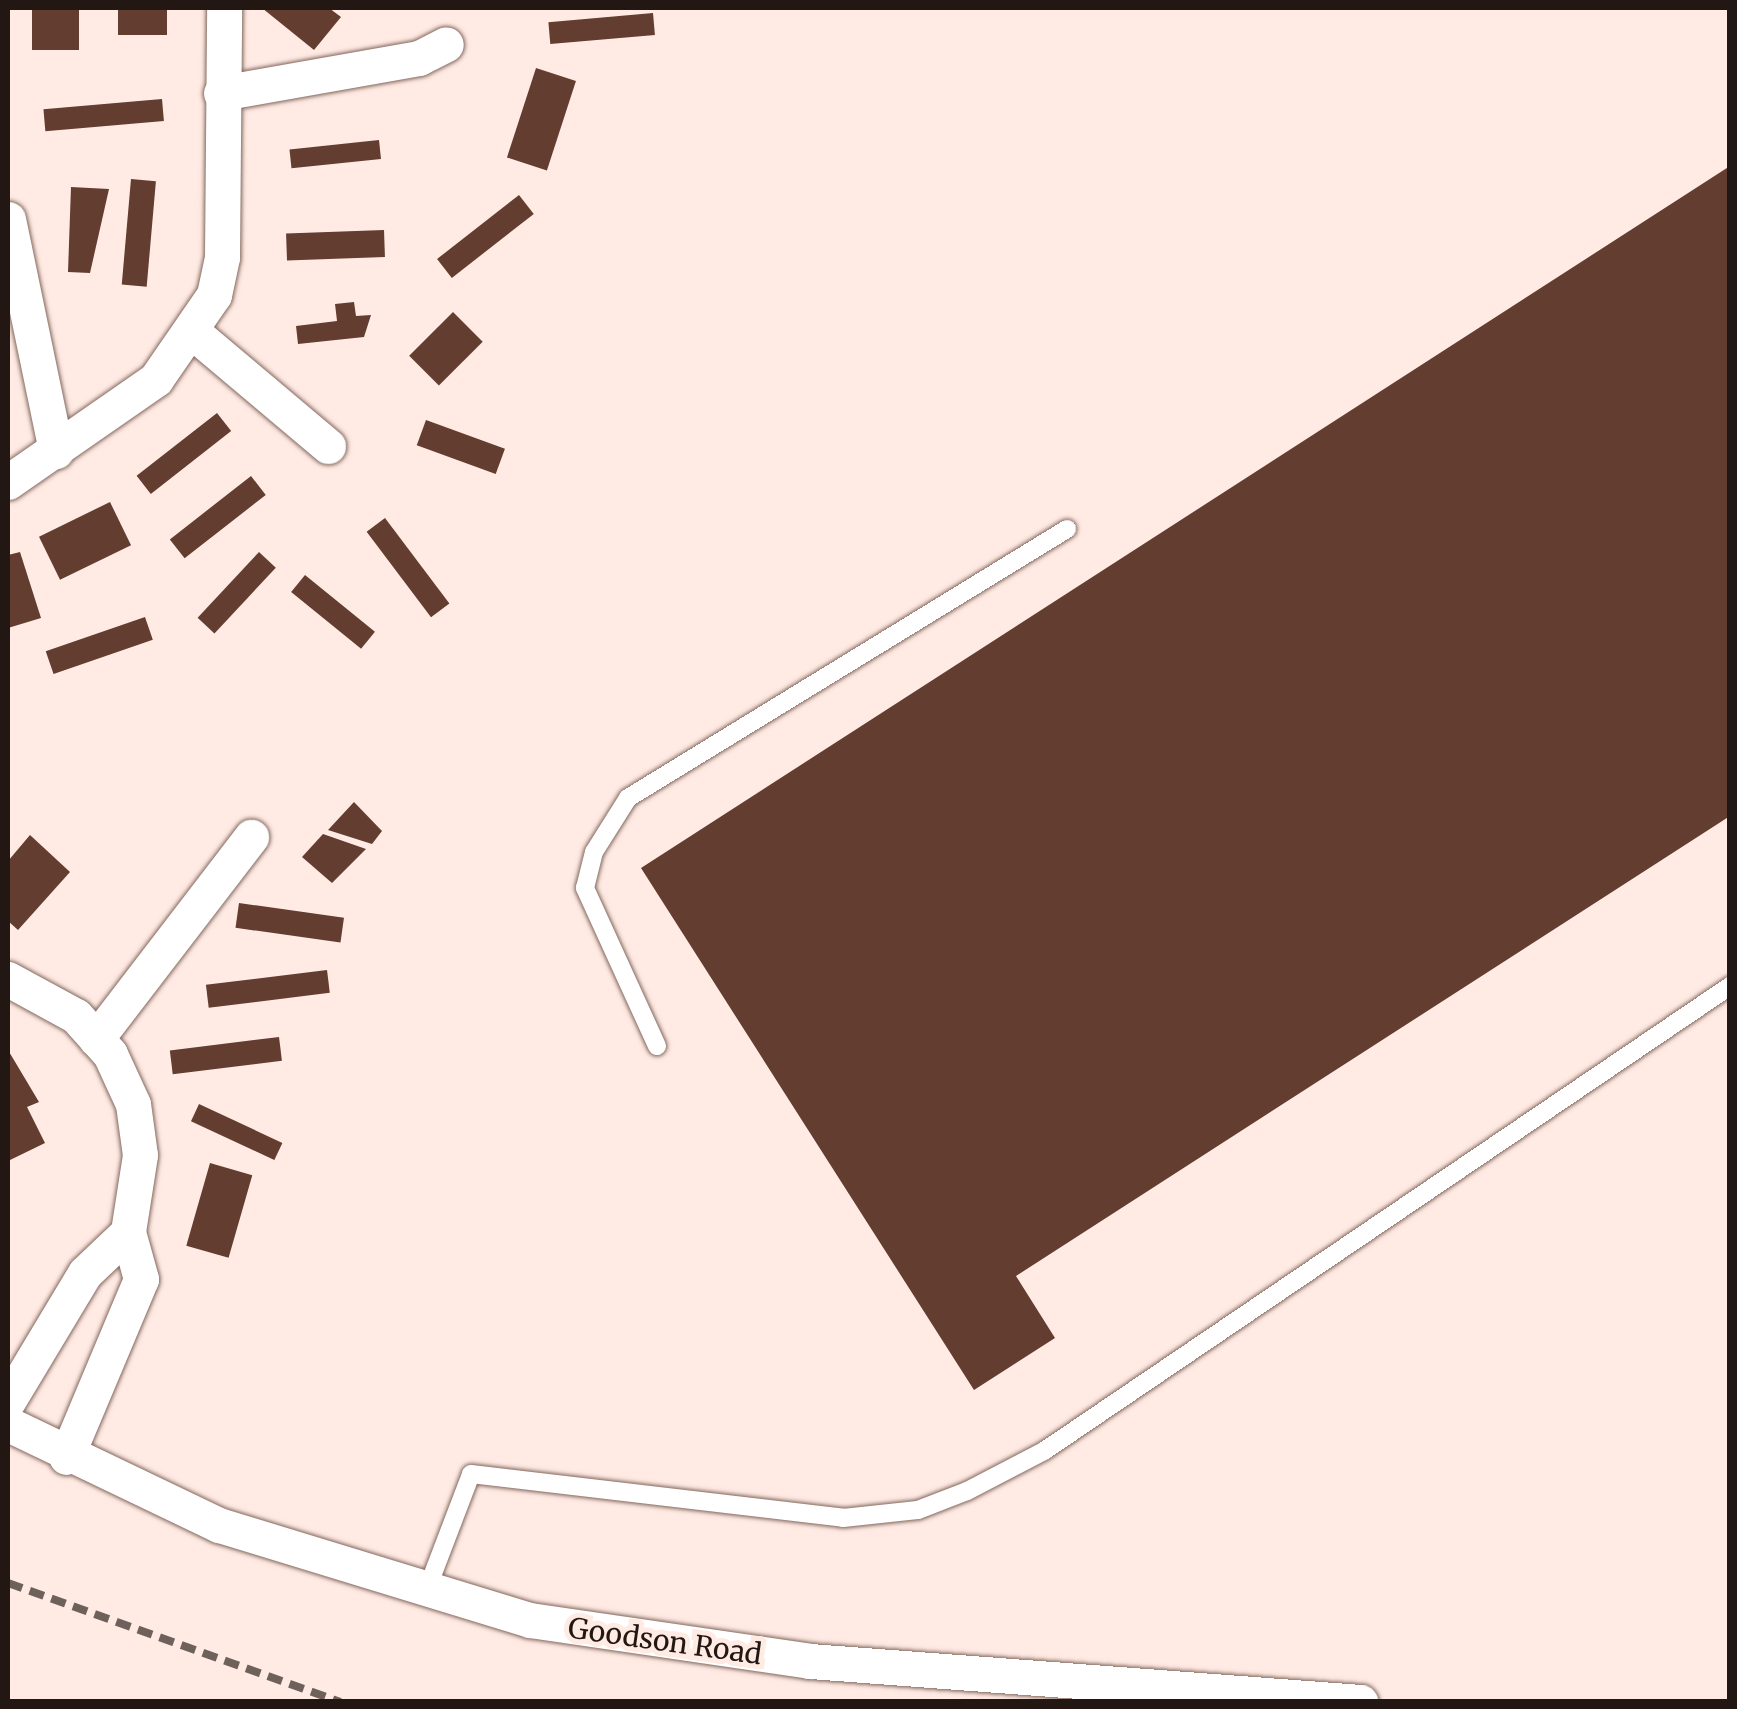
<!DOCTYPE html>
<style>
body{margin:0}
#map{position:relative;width:1737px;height:1709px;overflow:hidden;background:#ffebe4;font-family:Merriweather,serif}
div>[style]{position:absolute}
.building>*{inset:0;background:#633d2f;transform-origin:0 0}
.roads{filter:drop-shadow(0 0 2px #83675d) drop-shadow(0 0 2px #83675d)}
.service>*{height:18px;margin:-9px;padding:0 9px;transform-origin:9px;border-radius:9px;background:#fff}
.minor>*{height:35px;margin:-17.5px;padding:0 17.5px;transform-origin:17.5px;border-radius:17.5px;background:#fff}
.rail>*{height:8px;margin-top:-4px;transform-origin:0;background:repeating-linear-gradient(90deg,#6e605b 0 15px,transparent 0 23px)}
span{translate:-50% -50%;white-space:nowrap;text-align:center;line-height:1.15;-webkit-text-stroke:10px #ffebe4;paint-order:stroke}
.street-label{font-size:28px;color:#221713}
.frame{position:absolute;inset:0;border:10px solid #221713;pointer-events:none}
</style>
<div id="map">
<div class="building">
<div style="left:32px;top:8px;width:47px;height:42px"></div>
<div style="left:118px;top:8px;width:49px;height:27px"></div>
<div style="clip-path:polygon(262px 8px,329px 8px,341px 17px,314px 50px)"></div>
<div style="left:653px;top:13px;width:22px;height:105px;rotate:85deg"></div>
<div style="left:536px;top:68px;width:42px;height:94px;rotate:18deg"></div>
<div style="left:162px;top:99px;width:22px;height:119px;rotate:85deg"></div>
<div style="left:379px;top:140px;width:19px;height:90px;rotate:84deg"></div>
<div style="clip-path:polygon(1730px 166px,1730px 816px,1016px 1276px,1055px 1338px,974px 1390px,641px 868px)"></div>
<div style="left:131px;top:179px;width:25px;height:106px;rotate:5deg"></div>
<div style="clip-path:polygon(71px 187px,109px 189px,90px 273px,68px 272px)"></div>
<div style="left:519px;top:195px;width:24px;height:104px;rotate:52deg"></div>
<div style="left:384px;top:230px;width:27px;height:98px;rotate:88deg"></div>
<div style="clip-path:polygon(354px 302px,356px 316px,371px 315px,364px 337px,298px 344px,296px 326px,337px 321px,335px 304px)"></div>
<div style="left:453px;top:312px;width:42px;height:62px;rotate:45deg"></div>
<div style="left:217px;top:413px;width:23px;height:102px;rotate:52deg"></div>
<div style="left:426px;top:420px;width:84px;height:27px;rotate:20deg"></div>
<div style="left:251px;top:476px;width:24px;height:103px;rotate:52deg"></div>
<div style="left:110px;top:502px;width:48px;height:79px;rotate:64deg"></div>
<div style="left:385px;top:518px;width:107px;height:23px;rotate:53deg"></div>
<div style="clip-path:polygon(20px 552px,41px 618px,8px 628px,8px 555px)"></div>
<div style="left:259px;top:552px;width:23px;height:90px;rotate:43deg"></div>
<div style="left:305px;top:575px;width:90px;height:22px;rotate:39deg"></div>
<div style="left:145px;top:617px;width:24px;height:105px;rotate:71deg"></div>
<div style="clip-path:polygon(354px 802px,382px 831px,372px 844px,328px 830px)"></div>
<div style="clip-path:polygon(323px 834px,366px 849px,332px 883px,302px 857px)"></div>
<div style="clip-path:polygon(30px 835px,70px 872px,18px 930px,8px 921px,8px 861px)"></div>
<div style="left:239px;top:903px;width:106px;height:25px;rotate:8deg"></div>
<div style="left:327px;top:970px;width:23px;height:122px;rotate:83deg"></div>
<div style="left:279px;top:1037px;width:24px;height:110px;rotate:83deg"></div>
<div style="clip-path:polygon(8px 1050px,39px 1102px,27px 1107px,45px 1143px,8px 1161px)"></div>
<div style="left:199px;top:1104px;width:92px;height:19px;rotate:25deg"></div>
<div style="left:210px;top:1163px;width:44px;height:86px;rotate:16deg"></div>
</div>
<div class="roads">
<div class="service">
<div style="left:657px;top:1046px;width:174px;rotate:-114.5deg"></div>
<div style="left:585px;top:888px;width:37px;rotate:-76deg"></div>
<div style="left:594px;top:852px;width:64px;rotate:-57.8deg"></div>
<div style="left:628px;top:798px;width:515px;rotate:-31.5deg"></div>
<div style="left:426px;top:1592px;width:126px;rotate:-69.1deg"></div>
<div style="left:471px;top:1474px;width:375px;rotate:6.7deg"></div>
<div style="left:843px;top:1518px;width:75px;rotate:-6.1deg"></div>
<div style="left:918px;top:1510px;width:53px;rotate:-21.2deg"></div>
<div style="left:967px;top:1491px;width:87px;rotate:-27.5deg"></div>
<div style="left:1044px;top:1451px;width:829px;rotate:-34.13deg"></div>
</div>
<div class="minor">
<div style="left:221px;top:93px;width:201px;rotate:-10deg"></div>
<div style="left:419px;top:58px;width:30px;rotate:-27deg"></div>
<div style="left:8px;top:219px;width:237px;rotate:78.3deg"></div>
<div style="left:195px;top:334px;width:174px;rotate:40.1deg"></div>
<div style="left:8px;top:482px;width:180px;rotate:-34.8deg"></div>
<div style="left:156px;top:379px;width:102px;rotate:-55.4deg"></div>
<div style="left:214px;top:295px;width:39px;rotate:-78deg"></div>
<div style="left:222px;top:257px;width:249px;rotate:-89.5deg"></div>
<div style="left:8px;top:979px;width:77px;rotate:28.6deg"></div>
<div style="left:76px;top:1016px;width:51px;rotate:48.2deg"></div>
<div style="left:110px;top:1054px;width:55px;rotate:65.3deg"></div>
<div style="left:133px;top:1104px;width:51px;rotate:82.2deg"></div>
<div style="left:140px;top:1155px;width:78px;rotate:98.9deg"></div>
<div style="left:128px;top:1232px;width:49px;rotate:74.5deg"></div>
<div style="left:141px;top:1279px;width:193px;rotate:112.8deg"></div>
<div style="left:96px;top:1039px;width:255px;rotate:-52.5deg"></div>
<div style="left:8px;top:1401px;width:149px;rotate:-59deg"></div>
<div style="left:85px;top:1273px;width:59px;rotate:-43.6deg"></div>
<div style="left:8px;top:1424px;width:234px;rotate:25.6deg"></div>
<div style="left:219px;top:1525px;width:325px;rotate:17deg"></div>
<div style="left:530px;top:1620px;width:283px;rotate:8.3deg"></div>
<div style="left:810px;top:1661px;width:552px;rotate:4.26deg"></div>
</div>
</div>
<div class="rail">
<div style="left:8px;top:1583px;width:353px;rotate:19.7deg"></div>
</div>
<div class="street-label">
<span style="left:665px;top:1641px;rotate:8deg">Goodson Road</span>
</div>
<div class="frame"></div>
</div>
